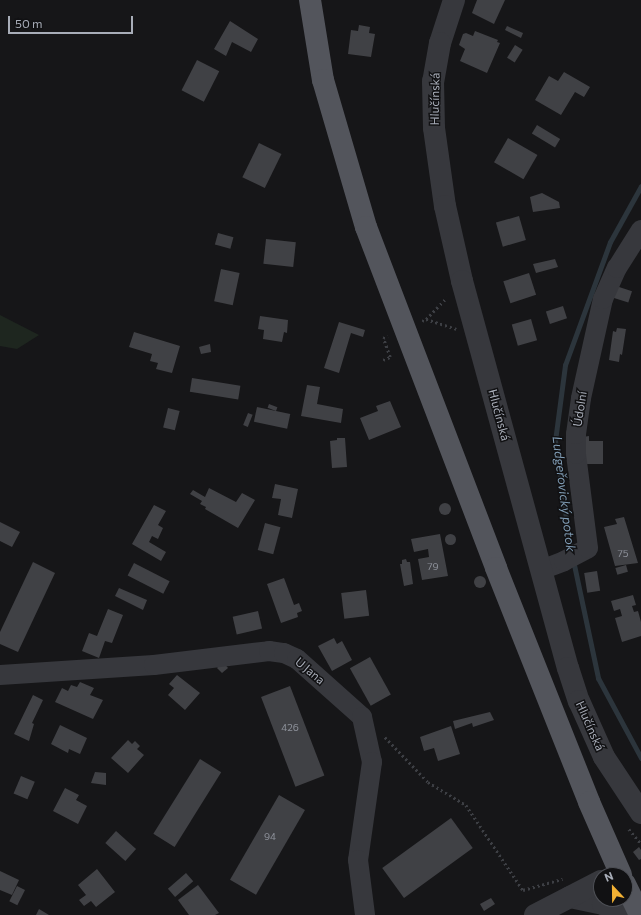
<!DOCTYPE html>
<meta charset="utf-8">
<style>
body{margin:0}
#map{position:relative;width:641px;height:915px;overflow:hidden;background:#161618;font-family:Commissioner,sans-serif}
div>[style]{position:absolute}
.green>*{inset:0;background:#1e261f}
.stream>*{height:5px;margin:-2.5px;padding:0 2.5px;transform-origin:2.5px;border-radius:2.5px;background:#2c353c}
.building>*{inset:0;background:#404145;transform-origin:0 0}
.round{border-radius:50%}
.path>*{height:2.5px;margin-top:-1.25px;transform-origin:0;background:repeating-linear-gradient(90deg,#3d3f44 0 2px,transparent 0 5px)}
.minor>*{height:20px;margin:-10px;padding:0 10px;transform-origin:10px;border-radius:10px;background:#37383d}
.tertiary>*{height:22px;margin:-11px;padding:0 11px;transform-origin:11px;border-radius:11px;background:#37383d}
.primary>*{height:22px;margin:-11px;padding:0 11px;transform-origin:11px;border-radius:11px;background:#53555c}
span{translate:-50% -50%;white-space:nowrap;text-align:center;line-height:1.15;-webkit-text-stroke:3px #111113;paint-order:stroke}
.number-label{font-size:10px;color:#8e929b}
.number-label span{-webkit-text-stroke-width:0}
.street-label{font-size:12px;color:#a8adb8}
.water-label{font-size:13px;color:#7f9bb3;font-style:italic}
.north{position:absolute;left:593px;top:867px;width:40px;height:40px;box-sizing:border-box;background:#111113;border:1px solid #4d4f55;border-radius:50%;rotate:338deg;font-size:11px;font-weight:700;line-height:16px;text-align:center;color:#a8adb8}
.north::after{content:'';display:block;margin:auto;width:14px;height:18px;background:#f2b134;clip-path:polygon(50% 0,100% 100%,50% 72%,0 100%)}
.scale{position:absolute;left:8px;top:16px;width:125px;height:18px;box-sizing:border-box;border:2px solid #a8adb8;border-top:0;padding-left:5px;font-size:12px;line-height:14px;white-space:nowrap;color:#a8adb8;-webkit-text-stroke:3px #111113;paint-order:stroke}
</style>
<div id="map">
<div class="green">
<div style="clip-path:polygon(0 315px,39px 335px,17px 349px,0 346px)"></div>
</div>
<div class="stream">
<div style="left:571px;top:553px;width:113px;rotate:-98.1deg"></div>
<div style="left:555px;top:441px;width:77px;rotate:-82.5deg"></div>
<div style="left:565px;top:365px;width:131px;rotate:-69.9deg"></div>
<div style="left:610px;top:242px;width:64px;rotate:-61deg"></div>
<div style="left:573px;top:560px;width:121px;rotate:78deg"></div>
<div style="left:598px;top:678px;width:91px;rotate:61.7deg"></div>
</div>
<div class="building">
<div style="clip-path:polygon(477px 0,505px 0,494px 24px,472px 13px)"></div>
<div style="clip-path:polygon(230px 21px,258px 39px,251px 52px,232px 42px,226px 56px,214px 49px)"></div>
<div style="clip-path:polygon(359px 25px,370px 27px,369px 33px,375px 34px,371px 57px,348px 54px,351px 30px,358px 31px)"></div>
<div style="clip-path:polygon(507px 26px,523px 33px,521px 38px,505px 30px)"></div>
<div style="clip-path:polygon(475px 31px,498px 40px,497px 42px,500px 43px,487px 73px,460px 61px,465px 49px,459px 45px,463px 34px,466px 33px,473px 36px)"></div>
<div style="left:515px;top:45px;width:9px;height:15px;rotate:32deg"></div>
<div style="left:197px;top:60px;width:25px;height:34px;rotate:27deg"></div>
<div style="clip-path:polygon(564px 72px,590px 87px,584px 97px,575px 92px,561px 115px,535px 100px,549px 76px,558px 81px)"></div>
<div style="left:537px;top:125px;width:27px;height:10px;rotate:31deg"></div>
<div style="left:508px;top:138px;width:34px;height:28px;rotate:30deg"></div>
<div style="left:259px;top:143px;width:25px;height:38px;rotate:26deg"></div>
<div style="clip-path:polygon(542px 193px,559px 202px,560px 208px,533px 212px,530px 197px)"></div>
<div style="left:519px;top:216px;width:25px;height:24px;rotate:74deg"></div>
<div style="left:218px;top:233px;width:16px;height:12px;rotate:15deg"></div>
<div style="left:266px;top:239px;width:30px;height:25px;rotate:6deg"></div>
<div style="clip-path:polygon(555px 259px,558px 267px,536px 273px,533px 264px)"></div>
<div style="left:221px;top:269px;width:19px;height:33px;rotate:12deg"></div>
<div style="left:529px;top:273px;width:23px;height:27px;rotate:72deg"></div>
<div style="left:613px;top:285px;width:20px;height:12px;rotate:18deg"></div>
<div style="left:563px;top:306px;width:13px;height:18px;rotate:72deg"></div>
<div style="clip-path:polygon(260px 316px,288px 320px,287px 333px,284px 332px,282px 342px,263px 339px,264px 330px,258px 329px)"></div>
<div style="left:531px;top:319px;width:22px;height:20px;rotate:74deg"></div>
<div style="clip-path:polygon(339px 322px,365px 330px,363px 337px,351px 333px,339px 373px,324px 368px)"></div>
<div style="clip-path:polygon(617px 328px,626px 329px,622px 355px,620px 354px,619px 362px,609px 360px,613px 331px,616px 332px)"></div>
<div style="clip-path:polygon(134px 332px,180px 346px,172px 373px,156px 369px,158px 363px,150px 361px,152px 354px,129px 347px)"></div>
<div style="clip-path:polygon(210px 344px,211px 352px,201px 354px,199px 347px)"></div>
<div style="left:192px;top:378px;width:49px;height:14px;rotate:9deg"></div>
<div style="clip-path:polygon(307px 385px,320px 387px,317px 404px,343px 409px,341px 423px,301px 416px)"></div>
<div style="clip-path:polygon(390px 401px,401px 427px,369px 440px,360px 418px,378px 411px,376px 406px)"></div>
<div style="left:269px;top:404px;width:9px;height:4px;rotate:21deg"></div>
<div style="left:257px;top:407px;width:34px;height:15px;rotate:12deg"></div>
<div style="left:168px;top:408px;width:12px;height:20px;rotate:14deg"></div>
<div style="left:248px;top:413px;width:5px;height:13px;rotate:22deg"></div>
<div style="clip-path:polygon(589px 436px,589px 441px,603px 441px,603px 464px,583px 464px,583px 437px)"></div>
<div style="clip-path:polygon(337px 438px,345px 438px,347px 467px,332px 468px,330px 441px,337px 440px)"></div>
<div style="clip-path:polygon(275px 484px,298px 489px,292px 518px,278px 515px,281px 499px,272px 498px)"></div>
<div style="clip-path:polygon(209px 488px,236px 502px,242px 493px,255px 500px,238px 528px,205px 509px,206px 507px,200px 504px,202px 501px,190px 494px,193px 490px,205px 497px)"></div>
<div class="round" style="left:439px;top:503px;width:12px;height:12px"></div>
<div style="clip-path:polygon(154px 505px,166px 511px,158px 525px,163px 528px,158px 539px,152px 536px,149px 542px,166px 552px,161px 561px,132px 544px)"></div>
<div style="clip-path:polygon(624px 517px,638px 563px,615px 566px,604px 527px,617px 524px,615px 519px)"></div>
<div style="clip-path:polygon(0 522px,20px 532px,12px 547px,0 541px)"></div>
<div style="left:265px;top:523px;width:16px;height:28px;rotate:15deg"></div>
<div class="round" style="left:444.5px;top:533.5px;width:11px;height:11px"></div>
<div style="clip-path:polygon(440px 534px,448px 576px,422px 580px,418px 559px,429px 557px,428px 549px,414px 552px,411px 539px)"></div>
<div style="clip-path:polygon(406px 559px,407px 562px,410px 562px,413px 584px,404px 586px,400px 564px,402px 564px,402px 560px)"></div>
<div style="clip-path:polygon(33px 562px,55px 573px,18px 652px,0 644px,0 632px)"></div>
<div style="left:134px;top:563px;width:40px;height:14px;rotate:27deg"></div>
<div style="left:626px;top:565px;width:7px;height:11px;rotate:74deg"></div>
<div style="left:597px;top:571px;width:20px;height:13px;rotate:81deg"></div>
<div class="round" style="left:474px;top:576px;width:12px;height:12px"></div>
<div style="clip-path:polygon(284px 578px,294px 605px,299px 603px,302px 611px,297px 613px,298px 617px,281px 623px,267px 584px)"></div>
<div style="clip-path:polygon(119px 588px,147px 600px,143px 610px,115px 596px)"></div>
<div style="left:366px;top:590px;width:26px;height:25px;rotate:83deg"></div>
<div style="clip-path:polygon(633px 595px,636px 605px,632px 606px,634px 612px,638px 611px,641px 622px,641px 636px,622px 642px,615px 618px,622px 616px,620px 609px,614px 611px,611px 601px)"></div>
<div style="clip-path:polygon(108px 609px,123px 615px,112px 643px,105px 641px,99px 658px,82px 651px,89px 633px,97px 636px)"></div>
<div style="left:258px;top:611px;width:18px;height:26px;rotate:77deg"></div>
<div style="clip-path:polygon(334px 638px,337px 644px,342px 641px,352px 660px,332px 671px,318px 646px)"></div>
<div style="left:370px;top:657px;width:43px;height:23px;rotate:61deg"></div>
<div style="clip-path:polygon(223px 662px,228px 668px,222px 673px,217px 668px)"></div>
<div style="clip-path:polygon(177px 675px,200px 693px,185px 710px,168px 695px,174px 688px,169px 684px)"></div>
<div style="clip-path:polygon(80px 682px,94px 688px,90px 695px,103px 700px,93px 719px,55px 702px,62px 688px,68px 691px,71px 685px,77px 687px)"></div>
<div style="left:290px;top:686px;width:96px;height:31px;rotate:69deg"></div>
<div style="clip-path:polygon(33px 695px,43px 700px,32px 723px,34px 724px,29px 741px,14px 734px)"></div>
<div style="clip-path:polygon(490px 712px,494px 720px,473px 727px,472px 723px,455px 729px,453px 721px)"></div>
<div style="clip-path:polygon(60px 725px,87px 738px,80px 754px,69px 749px,68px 753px,51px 744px)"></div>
<div style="clip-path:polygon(451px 726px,460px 754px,438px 761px,434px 748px,424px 751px,420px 737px)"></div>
<div style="clip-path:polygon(128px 740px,132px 744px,135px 741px,140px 746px,137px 749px,144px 755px,128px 773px,111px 758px)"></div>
<div style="left:200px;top:759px;width:25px;height:88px;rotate:32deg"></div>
<div style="clip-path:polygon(95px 772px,106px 773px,106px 785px,91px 783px)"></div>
<div style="left:21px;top:776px;width:15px;height:19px;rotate:23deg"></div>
<div style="clip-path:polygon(65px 788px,79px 795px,76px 800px,87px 806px,78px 824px,53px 811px)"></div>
<div style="left:279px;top:795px;width:30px;height:98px;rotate:30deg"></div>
<div style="left:451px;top:818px;width:37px;height:85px;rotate:54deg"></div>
<div style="left:116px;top:831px;width:27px;height:16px;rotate:42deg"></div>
<div style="clip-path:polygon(639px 847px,641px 850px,641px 859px,639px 860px,633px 852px)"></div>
<div style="clip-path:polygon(97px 869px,115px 892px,96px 907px,91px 901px,84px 906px,79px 900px,86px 895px,78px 885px)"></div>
<div style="clip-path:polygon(0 871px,19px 880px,12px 895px,0 890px)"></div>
<div style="left:186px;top:873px;width:11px;height:24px;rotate:49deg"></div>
<div style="clip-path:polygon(198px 885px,219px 913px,215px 915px,189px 915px,178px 900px)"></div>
<div style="left:17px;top:886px;width:9px;height:17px;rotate:27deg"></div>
<div style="clip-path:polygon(491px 898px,495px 904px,484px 911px,480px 904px)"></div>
<div style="clip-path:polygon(39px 909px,49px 915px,36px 915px)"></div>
</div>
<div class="path">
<div style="left:426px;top:319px;width:32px;rotate:18deg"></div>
<div style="left:422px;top:321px;width:4px;rotate:-27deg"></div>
<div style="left:426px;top:319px;width:30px;rotate:-46deg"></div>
<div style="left:383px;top:360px;width:8px;rotate:-23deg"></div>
<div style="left:390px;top:357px;width:20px;rotate:-110deg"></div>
<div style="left:383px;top:338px;width:5px;rotate:-22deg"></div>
<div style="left:385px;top:737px;width:62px;rotate:46.3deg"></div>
<div style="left:428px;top:782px;width:44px;rotate:31.2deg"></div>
<div style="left:466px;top:805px;width:102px;rotate:56.2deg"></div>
<div style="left:523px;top:890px;width:41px;rotate:-15.8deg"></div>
<div style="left:629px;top:829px;width:19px;rotate:51deg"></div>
</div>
<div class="minor">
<div style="left:541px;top:570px;width:25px;rotate:-21deg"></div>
<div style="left:564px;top:561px;width:27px;rotate:-28deg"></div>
<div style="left:588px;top:548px;width:95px;rotate:-97.3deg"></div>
<div style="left:576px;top:454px;width:20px;rotate:-90deg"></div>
<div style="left:576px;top:434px;width:36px;rotate:-82deg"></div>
<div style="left:581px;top:398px;width:101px;rotate:-77.5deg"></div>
<div style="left:603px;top:299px;width:34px;rotate:-66deg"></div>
<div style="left:617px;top:268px;width:45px;rotate:-57.7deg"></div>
<div style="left:0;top:675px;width:154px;rotate:-3.7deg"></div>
<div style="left:154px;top:665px;width:116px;rotate:-6.9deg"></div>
<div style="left:269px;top:651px;width:15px;rotate:8deg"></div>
<div style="left:284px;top:653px;width:14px;rotate:25deg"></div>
<div style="left:297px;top:659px;width:87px;rotate:41.7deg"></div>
<div style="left:362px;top:717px;width:46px;rotate:77.5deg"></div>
<div style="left:372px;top:762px;width:99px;rotate:98.1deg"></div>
<div style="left:358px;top:860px;width:55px;rotate:82.7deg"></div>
</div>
<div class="tertiary">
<div style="left:454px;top:0;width:45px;rotate:108deg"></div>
<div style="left:440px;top:43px;width:39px;rotate:100deg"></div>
<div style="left:433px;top:81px;width:47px;rotate:88.8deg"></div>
<div style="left:434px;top:128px;width:79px;rotate:82deg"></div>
<div style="left:445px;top:206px;width:77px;rotate:77.2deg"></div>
<div style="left:462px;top:281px;width:401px;rotate:74.7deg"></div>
<div style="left:568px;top:668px;width:35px;rotate:72deg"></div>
<div style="left:579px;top:701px;width:61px;rotate:65.9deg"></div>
<div style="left:604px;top:757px;width:67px;rotate:56.5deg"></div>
<div style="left:570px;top:897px;width:34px;rotate:12deg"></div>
<div style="left:603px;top:904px;width:28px;rotate:23deg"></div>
<div style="left:535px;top:915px;width:74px;rotate:-27.3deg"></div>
</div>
<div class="primary">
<div style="left:310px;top:0;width:81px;rotate:80.8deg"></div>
<div style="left:323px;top:80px;width:153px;rotate:73.7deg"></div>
<div style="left:366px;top:227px;width:365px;rotate:69.1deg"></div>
<div style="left:496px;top:568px;width:252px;rotate:68.3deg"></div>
<div style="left:589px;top:802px;width:80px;rotate:66.3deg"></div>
<div style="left:625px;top:884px;width:34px;rotate:64deg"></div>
</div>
<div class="number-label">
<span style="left:623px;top:554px">75</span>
<span style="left:433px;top:567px">79</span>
<span style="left:290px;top:728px">426</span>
<span style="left:270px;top:837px">94</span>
</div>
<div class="street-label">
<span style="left:435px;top:99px;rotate:-89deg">Hlučínská</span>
<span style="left:580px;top:409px;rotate:-81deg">Údolní</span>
<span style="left:499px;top:415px;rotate:75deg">Hlučínská</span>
<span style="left:310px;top:671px;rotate:40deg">U Jana</span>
<span style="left:590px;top:726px;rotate:66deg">Hlučínská</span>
</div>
<div class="water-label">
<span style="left:564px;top:494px;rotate:83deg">Ludgeřovický potok</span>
</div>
<div class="north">N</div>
<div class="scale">50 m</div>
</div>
